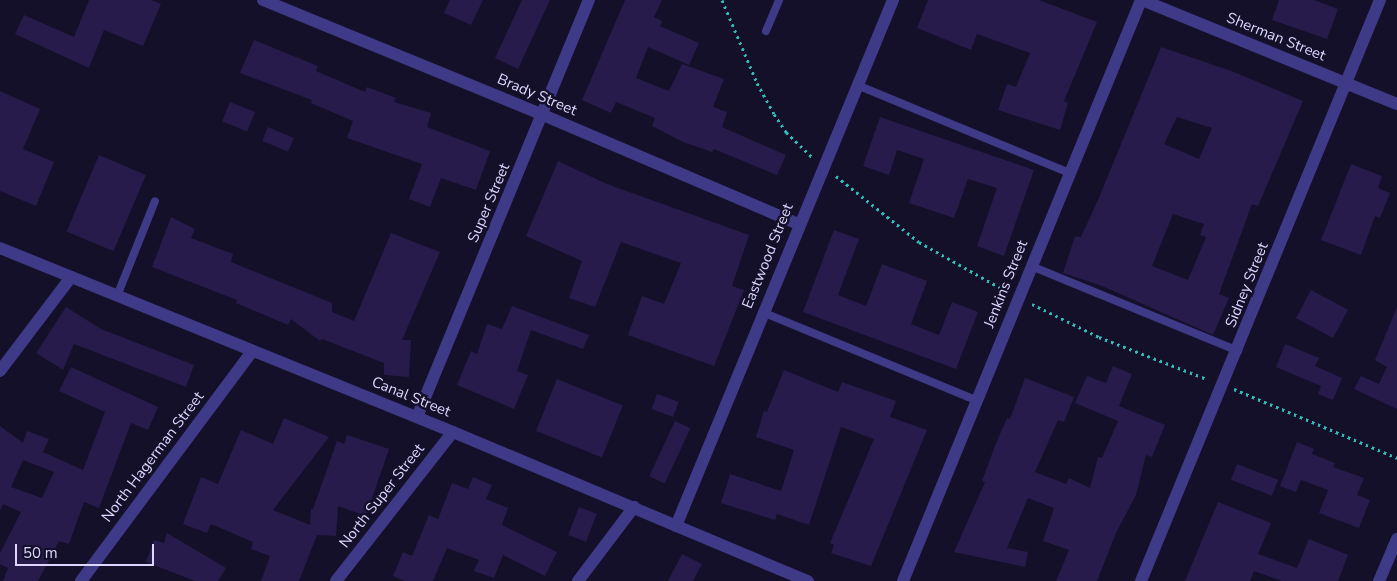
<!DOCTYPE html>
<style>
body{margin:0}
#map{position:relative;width:1397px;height:581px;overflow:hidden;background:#141029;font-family:"Nunito Sans",sans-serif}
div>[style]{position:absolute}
.building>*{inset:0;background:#261b4a;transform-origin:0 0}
.path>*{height:3px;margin-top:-1.5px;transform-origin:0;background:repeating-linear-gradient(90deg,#2ebdb7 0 2.5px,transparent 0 6.5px)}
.service>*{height:8px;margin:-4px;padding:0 4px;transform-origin:4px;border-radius:4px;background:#3f3a88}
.minor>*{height:12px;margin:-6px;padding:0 6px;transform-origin:6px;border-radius:6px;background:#3f3a88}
.tertiary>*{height:12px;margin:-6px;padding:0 6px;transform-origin:6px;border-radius:6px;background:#3f3a88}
span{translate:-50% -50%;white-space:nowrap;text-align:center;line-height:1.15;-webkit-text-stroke:5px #141029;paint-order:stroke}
.street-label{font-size:15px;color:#ddd7ff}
.scale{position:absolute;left:15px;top:544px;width:139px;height:22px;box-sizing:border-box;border:2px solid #ddd7ff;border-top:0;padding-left:6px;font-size:15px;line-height:18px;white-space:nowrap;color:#ddd7ff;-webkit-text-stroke:4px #141029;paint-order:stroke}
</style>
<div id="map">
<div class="building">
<div style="clip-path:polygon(89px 0,151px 0,161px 4px,143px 46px,104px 30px,89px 68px,15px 34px,24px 15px,74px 37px)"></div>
<div style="clip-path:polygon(450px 0,483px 0,471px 25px,444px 13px)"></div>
<div style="clip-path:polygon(522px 0,550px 0,518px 69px,495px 58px)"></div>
<div style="clip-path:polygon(625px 0,662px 0,654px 17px,662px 21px,660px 26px,699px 43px,689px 65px,648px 47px,636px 78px,669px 91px,682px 64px,724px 79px,713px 107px,727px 112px,722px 127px,786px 155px,777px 175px,714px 149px,712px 152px,683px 142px,652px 126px,655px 118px,616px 102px,611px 113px,582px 100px)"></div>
<div style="clip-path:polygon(928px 0,1039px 0,1097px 22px,1064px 101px,1068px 103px,1060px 130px,998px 110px,1007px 84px,1016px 87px,1030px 53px,977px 34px,971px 50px,917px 28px)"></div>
<div style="clip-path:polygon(1279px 0,1314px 0,1338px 9px,1327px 39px,1272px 20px)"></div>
<div style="clip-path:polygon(254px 40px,318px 66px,316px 71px,365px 92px,367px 87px,396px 98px,394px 102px,431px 113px,427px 127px,490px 151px,476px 190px,441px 178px,430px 207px,409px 199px,422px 164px,347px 138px,353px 121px,311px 103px,312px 100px,240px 73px)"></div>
<div style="clip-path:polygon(evenodd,1161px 47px,1234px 72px,1303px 101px,1258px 206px,1252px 204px,1219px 294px,1229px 298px,1213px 335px,1102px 286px,1063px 273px,1075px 236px,1081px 237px,1098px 200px,1161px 47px,1177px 117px,1212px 128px,1199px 159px,1164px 144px,1177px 117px,1161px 47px,1173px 214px,1204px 224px,1200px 235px,1206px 237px,1188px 280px,1152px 266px,1173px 214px)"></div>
<div style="clip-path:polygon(0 91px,40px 109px,23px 149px,54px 162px,36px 206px,0 191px)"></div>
<div style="left:230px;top:102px;width:27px;height:21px;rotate:22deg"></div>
<div style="clip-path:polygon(880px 117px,1034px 170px,1004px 256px,977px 246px,997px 188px,968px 179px,954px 218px,909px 203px,924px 159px,897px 150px,889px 175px,863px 166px)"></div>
<div style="left:268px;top:127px;width:28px;height:15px;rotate:23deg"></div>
<div style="left:99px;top:155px;width:51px;height:83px;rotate:23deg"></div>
<div style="clip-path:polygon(558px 161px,607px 184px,749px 235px,732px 286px,744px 290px,714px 366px,628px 335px,642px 296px,664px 304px,681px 263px,621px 242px,595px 307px,569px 298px,582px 261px,526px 236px)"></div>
<div style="clip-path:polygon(1351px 164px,1382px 176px,1378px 188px,1390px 193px,1380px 218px,1375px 216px,1361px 255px,1321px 240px)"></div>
<div style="clip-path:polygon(171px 217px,195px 229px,191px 238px,233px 254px,231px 262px,332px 303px,332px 312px,354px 321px,391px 233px,440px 252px,402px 340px,411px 340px,409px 377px,384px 375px,384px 363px,322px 339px,320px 341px,291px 319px,288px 325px,236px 303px,237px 300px,152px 267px)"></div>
<div style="clip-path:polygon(834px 230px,859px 239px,838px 295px,866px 306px,882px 264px,927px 281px,911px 324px,939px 335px,952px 302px,978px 312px,956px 369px,803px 312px)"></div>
<div style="left:1311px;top:290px;width:42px;height:32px;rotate:28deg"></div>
<div style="clip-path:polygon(512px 306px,589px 335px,583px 349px,531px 330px,517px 371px,528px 375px,514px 409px,457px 385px,471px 351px,477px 354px,487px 324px,502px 329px)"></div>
<div style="clip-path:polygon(66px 307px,101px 329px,194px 365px,186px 387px,74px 344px,63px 370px,36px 353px)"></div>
<div style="clip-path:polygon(1397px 307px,1397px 409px,1354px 389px,1361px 376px,1379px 384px,1387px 367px,1375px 360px)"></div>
<div style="clip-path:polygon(1285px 344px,1319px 358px,1315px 366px,1342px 378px,1333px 400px,1318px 394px,1321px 386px,1276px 367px)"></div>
<div style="clip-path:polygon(1113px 366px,1132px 374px,1119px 406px,1165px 425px,1152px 457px,1146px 455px,1136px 495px,1116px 533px,1097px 581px,1056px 581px,1069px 550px,1043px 541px,1054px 508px,1028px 498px,1007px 548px,1028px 552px,1025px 567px,954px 552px,985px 482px,982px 481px,996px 443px,1007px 418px,1010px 419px,1025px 378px,1074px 397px,1064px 422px,1058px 420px,1035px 472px,1066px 484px,1069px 478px,1090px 488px,1098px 457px,1102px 458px,1118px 421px,1075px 403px,1087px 376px,1106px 383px)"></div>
<div style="clip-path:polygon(evenodd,71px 367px,158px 407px,148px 430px,131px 423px,99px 508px,84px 502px,69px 544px,59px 541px,38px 581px,3px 581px,8px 568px,0 564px,0 553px,21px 512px,3px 504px,0 511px,0 426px,23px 443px,27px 431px,49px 439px,43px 452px,83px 470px,105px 412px,59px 391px,71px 367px,23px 460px,54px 472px,42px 498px,11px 487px,23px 460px)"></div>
<div style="clip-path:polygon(784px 370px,838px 392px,842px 382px,896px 401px,890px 417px,927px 430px,871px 566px,831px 553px,834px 545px,830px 543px,874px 439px,841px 427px,809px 525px,777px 514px,775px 520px,721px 503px,730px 474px,781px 491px,794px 450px,756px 437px,764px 411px,767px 412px)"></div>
<div style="left:557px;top:379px;width:71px;height:56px;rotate:22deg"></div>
<div style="left:657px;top:394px;width:23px;height:16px;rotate:20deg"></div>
<div style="clip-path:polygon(284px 418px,329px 437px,273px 510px,310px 525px,311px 509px,313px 509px,337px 441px,344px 444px,347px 435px,389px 449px,366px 516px,338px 506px,336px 536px,317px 535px,299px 581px,261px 581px,270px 556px,251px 549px,253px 542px,211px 524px,207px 533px,183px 524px,201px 477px,218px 484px,241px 430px,273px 444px)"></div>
<div style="left:675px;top:421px;width:17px;height:61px;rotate:25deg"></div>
<div style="clip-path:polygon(1297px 442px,1314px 449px,1312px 454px,1335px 463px,1333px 467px,1364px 478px,1357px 495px,1370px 500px,1359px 528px,1319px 513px,1328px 490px,1301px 480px,1296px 492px,1280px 486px)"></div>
<div style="left:1237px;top:464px;width:44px;height:17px;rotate:21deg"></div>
<div style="clip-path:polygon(473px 477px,492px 485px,486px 499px,508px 508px,502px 525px,557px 552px,545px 576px,503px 555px,494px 578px,474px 571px,479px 560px,447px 548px,433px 581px,405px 581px,393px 576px,403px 552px,412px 556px,429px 515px,438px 519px,452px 483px,468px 489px)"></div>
<div style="clip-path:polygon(1218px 502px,1271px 523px,1258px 554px,1297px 568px,1309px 539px,1348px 555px,1338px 581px,1282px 581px,1254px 571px,1250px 581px,1185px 581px)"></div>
<div style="left:579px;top:507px;width:19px;height:30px;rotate:21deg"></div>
<div style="clip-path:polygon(167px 533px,226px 568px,218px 581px,195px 581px,146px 562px,154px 540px,164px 543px)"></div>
<div style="clip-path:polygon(682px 554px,702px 564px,693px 581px,668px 581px)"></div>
</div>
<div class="path">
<div style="left:722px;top:0;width:90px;rotate:67.1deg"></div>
<div style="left:757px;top:83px;width:35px;rotate:61deg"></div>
<div style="left:774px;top:114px;width:22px;rotate:56deg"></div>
<div style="left:786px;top:132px;width:37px;rotate:44deg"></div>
<div style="left:836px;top:176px;width:106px;rotate:38.5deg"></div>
<div style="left:919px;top:242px;width:100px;rotate:29.4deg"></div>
<div style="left:1032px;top:304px;width:75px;rotate:26.2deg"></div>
<div style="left:1099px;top:337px;width:116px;rotate:21.3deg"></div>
<div style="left:1234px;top:389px;width:177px;rotate:22.9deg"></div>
</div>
<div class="service">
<div style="left:766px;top:31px;width:34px;rotate:-67deg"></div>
<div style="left:857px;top:85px;width:230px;rotate:22.5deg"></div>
<div style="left:1031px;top:266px;width:224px;rotate:22.3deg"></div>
<div style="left:117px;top:296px;width:102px;rotate:-68.2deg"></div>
<div style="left:762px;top:312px;width:231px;rotate:22.4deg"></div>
</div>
<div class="minor">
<div style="left:263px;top:0;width:303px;rotate:22.3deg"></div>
<div style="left:543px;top:115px;width:277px;rotate:23.1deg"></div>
<div style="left:1142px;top:0;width:275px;rotate:22.2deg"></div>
<div style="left:0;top:371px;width:118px;rotate:-52.9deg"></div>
<div style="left:417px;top:417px;width:451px;rotate:-67.6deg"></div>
<div style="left:676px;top:526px;width:569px;rotate:-67.58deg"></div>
<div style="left:81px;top:581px;width:286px;rotate:-53.3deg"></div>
<div style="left:336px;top:581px;width:189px;rotate:-51.9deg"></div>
<div style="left:578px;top:581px;width:93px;rotate:-52.9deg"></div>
<div style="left:903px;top:581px;width:628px;rotate:-67.72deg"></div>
<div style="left:1141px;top:581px;width:628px;rotate:-67.64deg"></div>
<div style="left:1379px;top:581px;width:46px;rotate:-66.8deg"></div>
</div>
<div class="tertiary">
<div style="left:0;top:248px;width:489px;rotate:22.1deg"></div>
<div style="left:453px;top:432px;width:385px;rotate:22.8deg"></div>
</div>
<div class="street-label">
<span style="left:1276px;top:37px;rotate:22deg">Sherman Street</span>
<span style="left:537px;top:95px;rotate:23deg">Brady Street</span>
<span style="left:489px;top:203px;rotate:-67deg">Super Street</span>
<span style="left:768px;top:256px;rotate:-68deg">Eastwood Street</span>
<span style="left:1006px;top:284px;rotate:-68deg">Jenkins Street</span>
<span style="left:1247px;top:285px;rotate:-68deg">Sidney Street</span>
<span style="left:411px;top:397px;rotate:22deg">Canal Street</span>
<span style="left:153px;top:457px;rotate:-53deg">North Hagerman Street</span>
<span style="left:382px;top:496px;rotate:-52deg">North Super Street</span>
</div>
<div class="scale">50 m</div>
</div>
